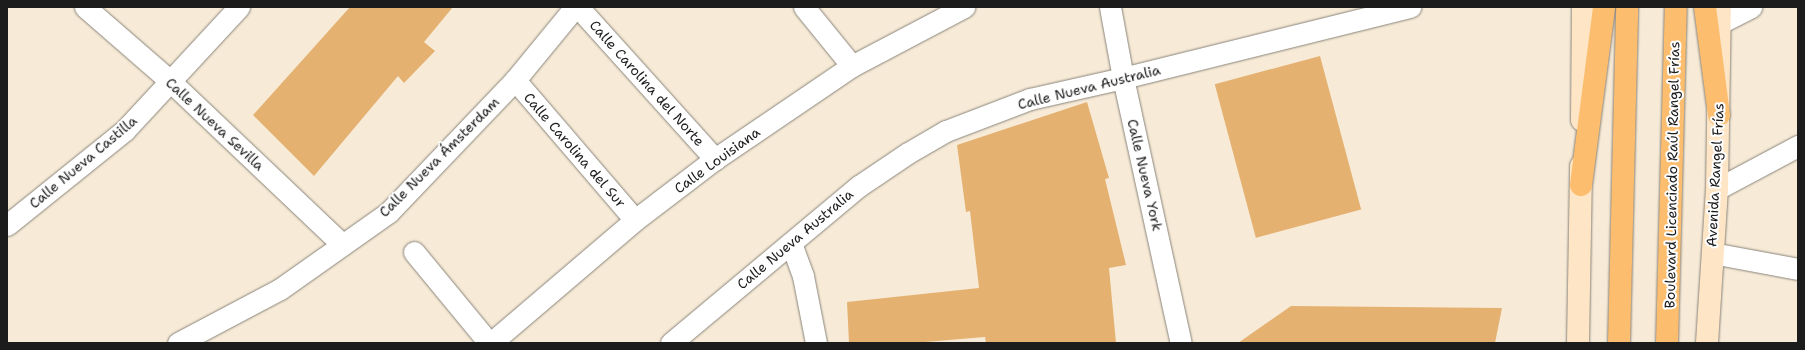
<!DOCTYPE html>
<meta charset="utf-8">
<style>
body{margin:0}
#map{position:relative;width:1805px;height:350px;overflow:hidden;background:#f7ebd8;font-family:"Shantell Sans",sans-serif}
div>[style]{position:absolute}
.building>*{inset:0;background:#e4b171;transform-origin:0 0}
.roads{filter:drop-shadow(0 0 1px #8a847a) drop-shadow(0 0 1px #8a847a)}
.street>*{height:21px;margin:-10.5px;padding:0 10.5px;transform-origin:10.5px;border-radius:10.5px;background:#fff}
.secondary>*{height:22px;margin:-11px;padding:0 11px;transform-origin:11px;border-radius:11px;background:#fee5c5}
.primary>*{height:22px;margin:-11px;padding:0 11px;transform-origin:11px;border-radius:11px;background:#fcbd6f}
span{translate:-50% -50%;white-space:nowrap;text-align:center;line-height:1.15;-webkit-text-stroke:4px #fff;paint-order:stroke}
.street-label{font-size:14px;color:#1c1c1c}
.frame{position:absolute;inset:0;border:8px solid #1c1c1c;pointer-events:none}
</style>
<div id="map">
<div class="building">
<div style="clip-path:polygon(350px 7px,453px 7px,424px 42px,435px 51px,404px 83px,398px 76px,314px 176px,253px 115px)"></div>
<div style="left:1320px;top:56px;width:159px;height:109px;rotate:75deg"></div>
<div style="clip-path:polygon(1087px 102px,1109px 178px,1105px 179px,1126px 265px,1109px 268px,1116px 343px,986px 343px,985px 337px,913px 343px,849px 343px,847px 302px,979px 288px,970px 211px,966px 212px,957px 145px)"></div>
<div style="clip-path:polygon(1291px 306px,1502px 308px,1495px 343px,1238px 343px)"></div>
</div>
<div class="roads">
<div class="street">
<div style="left:85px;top:7px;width:113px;rotate:41deg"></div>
<div style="left:170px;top:81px;width:238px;rotate:43.5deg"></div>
<div style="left:578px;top:7px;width:205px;rotate:48deg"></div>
<div style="left:804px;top:7px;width:76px;rotate:50.9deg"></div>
<div style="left:1110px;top:7px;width:72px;rotate:79.6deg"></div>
<div style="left:1123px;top:78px;width:271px;rotate:77.7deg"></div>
<div style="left:1720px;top:23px;width:35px;rotate:-27deg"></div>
<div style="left:515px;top:80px;width:184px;rotate:49.4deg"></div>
<div style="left:1717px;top:189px;width:92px;rotate:-28deg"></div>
<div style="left:7px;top:225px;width:151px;rotate:-38.8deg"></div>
<div style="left:125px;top:130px;width:168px;rotate:-47.2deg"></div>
<div style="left:791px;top:243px;width:35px;rotate:70deg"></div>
<div style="left:803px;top:276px;width:68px;rotate:79deg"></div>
<div style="left:414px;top:252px;width:118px;rotate:50.5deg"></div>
<div style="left:1712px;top:253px;width:87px;rotate:10.5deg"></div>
<div style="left:178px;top:343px;width:115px;rotate:-27.9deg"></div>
<div style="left:280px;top:289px;width:133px;rotate:-35.2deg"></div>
<div style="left:389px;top:212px;width:182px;rotate:-46.3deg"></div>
<div style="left:515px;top:80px;width:94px;rotate:-50.6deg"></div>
<div style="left:491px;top:343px;width:189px;rotate:-40.5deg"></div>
<div style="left:635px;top:220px;width:101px;rotate:-37.3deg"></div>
<div style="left:715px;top:159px;width:166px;rotate:-34.2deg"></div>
<div style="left:852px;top:66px;width:127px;rotate:-27.8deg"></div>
<div style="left:671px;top:343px;width:245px;rotate:-39.9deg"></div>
<div style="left:859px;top:186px;width:59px;rotate:-34deg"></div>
<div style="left:908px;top:153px;width:44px;rotate:-30.1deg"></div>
<div style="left:946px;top:131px;width:90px;rotate:-20.9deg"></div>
<div style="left:1030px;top:99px;width:95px;rotate:-12.7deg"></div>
<div style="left:1123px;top:78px;width:296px;rotate:-13.9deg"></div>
</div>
<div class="secondary">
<div style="left:1582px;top:120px;width:113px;rotate:-89.5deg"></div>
<div style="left:1578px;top:343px;width:177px;rotate:-89deg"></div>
<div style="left:1707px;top:343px;width:154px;rotate:-86.3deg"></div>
<div style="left:1717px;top:189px;width:182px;rotate:-89.1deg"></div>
</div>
<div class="primary">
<div style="left:1705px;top:7px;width:109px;rotate:82.6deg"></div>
<div style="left:1581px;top:185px;width:179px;rotate:-82.6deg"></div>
<div style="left:1619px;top:343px;width:336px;rotate:-88.6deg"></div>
<div style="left:1667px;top:343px;width:336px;rotate:-88.5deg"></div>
</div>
</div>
<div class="street-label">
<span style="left:647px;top:83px;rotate:48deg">Calle Carolina del Norte</span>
<span style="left:1089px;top:87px;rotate:-14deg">Calle Nueva Australia</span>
<span style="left:215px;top:124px;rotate:43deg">Calle Nueva Sevilla</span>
<span style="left:575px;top:150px;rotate:49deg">Calle Carolina del Sur</span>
<span style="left:439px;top:157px;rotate:-45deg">Calle Nueva Ámsterdam</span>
<span style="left:717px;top:160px;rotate:-36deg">Calle Louisiana</span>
<span style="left:83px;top:162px;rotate:-40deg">Calle Nueva Castilla</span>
<span style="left:1145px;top:175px;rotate:77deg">Calle Nueva York</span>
<span style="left:1672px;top:175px;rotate:-89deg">Boulevard Licenciado Raúl Rangel Frías</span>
<span style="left:1715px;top:175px;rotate:-87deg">Avenida Rangel Frías</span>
<span style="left:795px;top:239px;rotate:-40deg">Calle Nueva Australia</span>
</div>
<div class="frame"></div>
</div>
